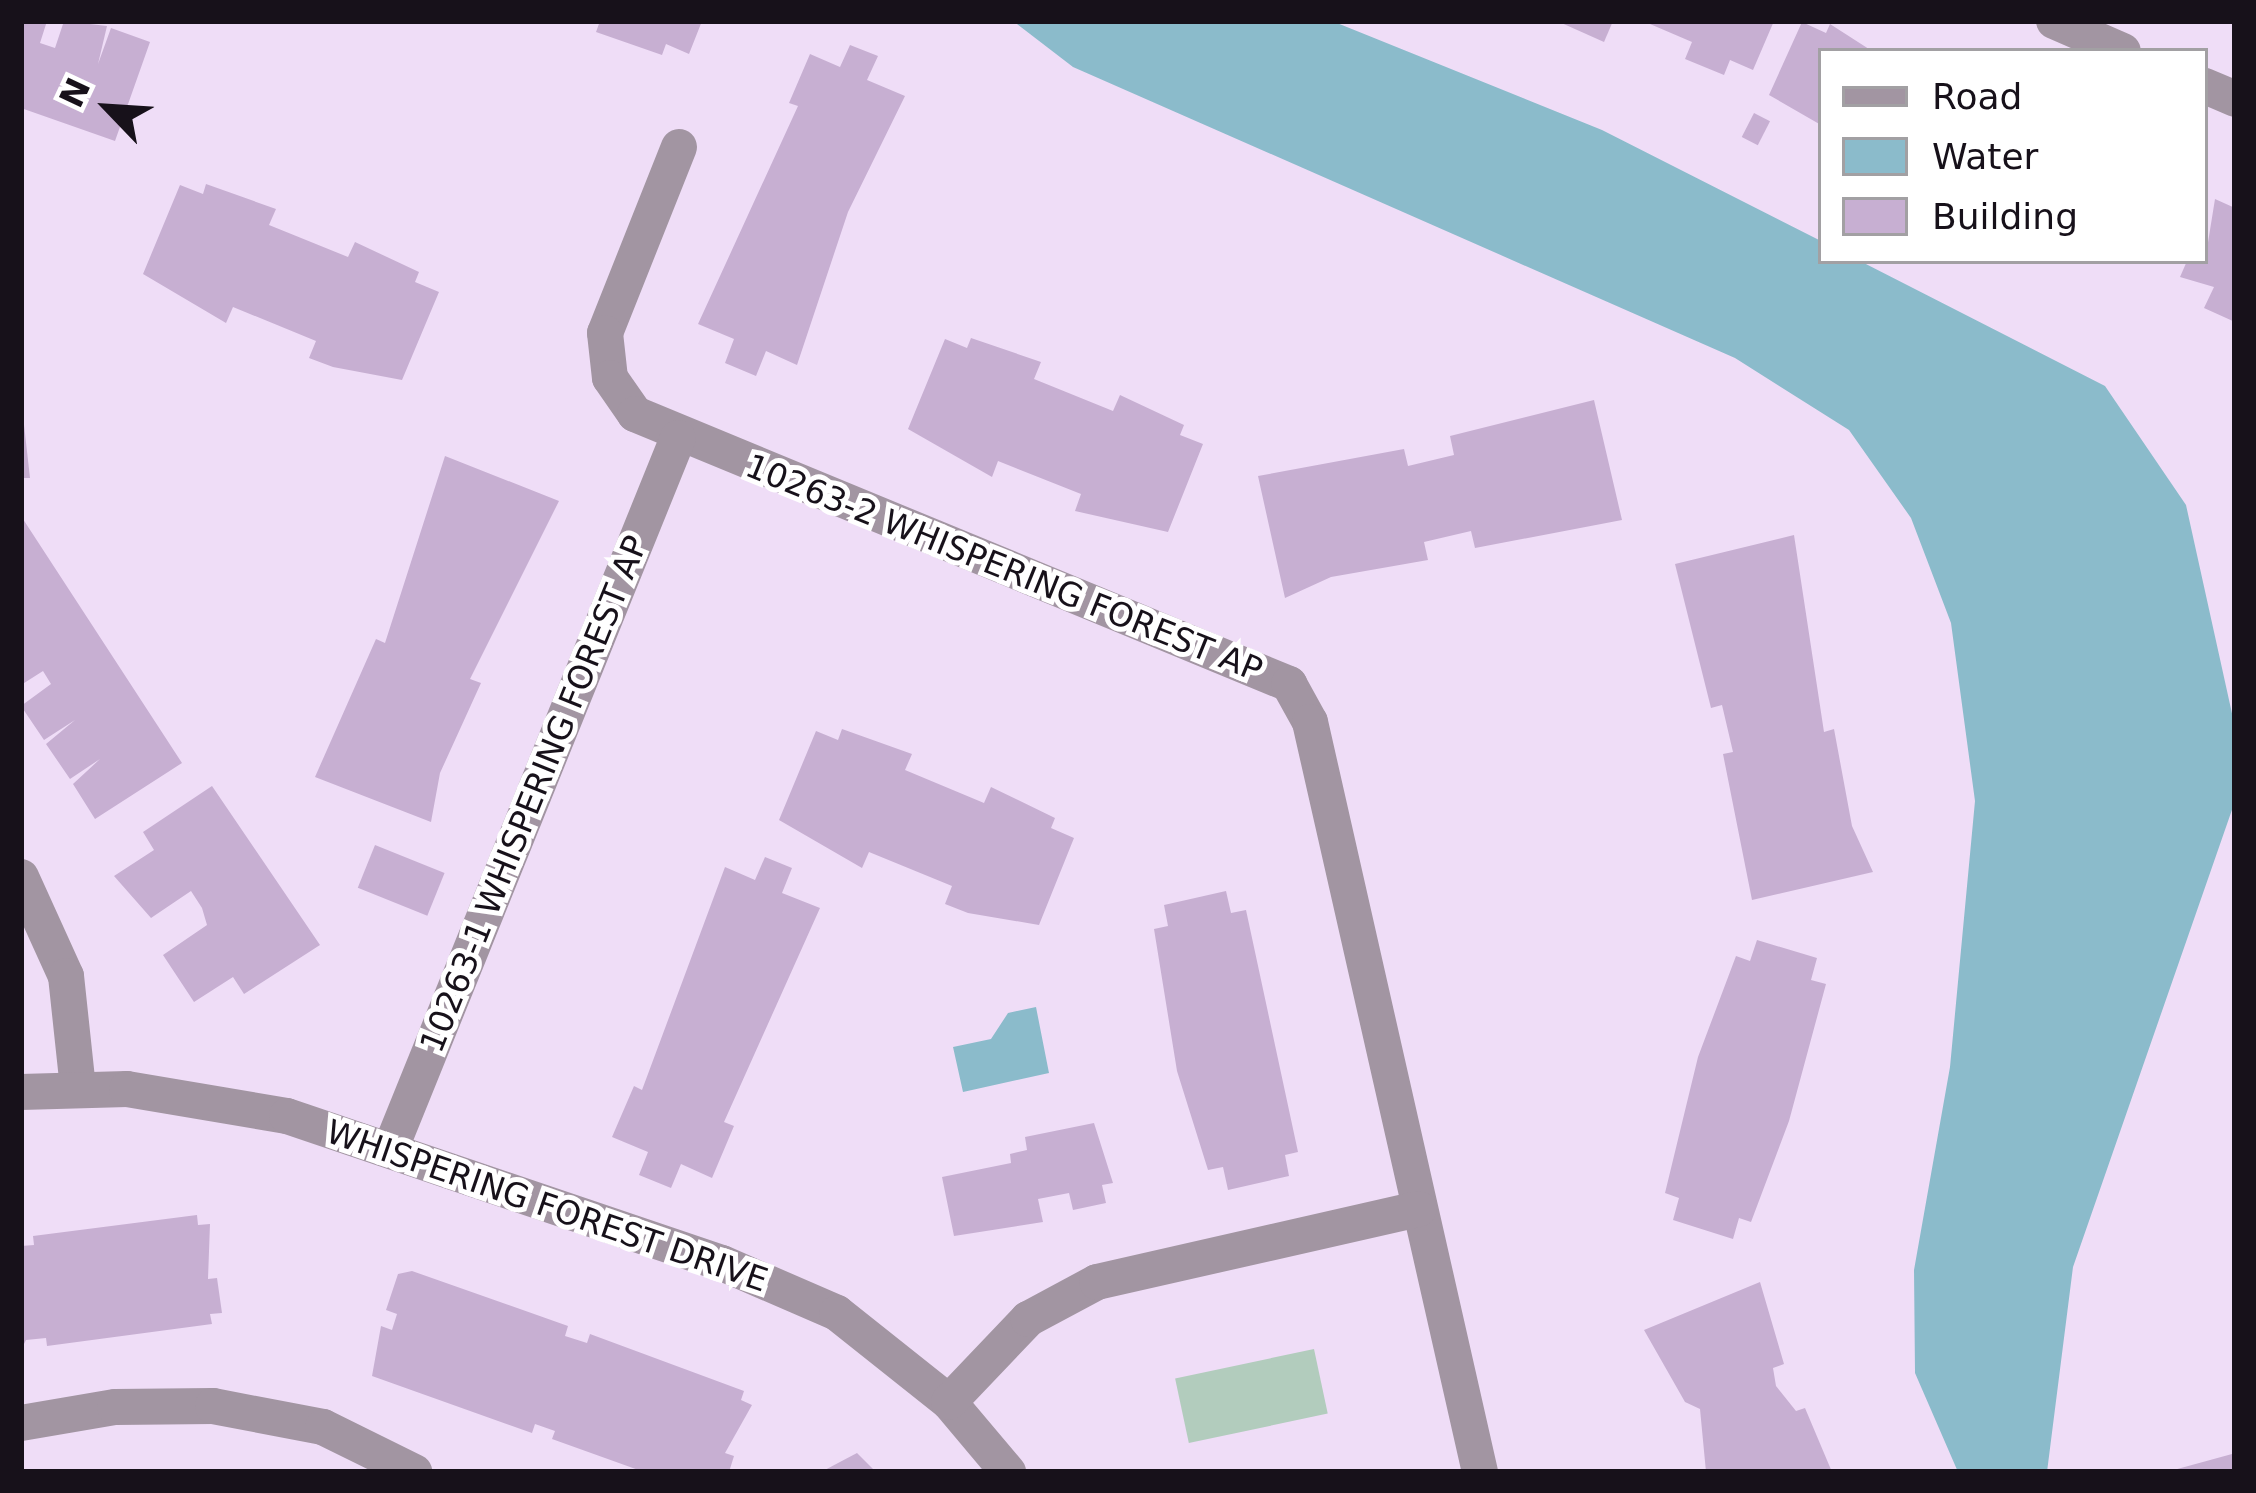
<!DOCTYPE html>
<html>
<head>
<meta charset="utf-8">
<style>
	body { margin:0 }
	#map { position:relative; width:2256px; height:1493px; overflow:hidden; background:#efddf7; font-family:"DejaVu Sans",sans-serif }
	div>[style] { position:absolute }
	.green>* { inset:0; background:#b2ccbd; transform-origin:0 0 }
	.water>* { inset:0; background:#8bbbcb }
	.building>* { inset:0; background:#c7afd2; transform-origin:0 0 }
	.street>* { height:36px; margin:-18px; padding:0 18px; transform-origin:18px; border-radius:18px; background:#a295a2 }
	span { translate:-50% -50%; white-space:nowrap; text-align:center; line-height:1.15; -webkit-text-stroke:10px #fff; paint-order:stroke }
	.street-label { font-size:33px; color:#17111a }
	.frame { position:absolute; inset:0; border:24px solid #17111a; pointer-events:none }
	.legend { position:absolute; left:1818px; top:48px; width:390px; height:216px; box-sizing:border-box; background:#fff; border:3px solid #a2a0a3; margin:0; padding:15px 21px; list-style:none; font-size:36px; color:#17111a }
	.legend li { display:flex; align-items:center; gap:24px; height:60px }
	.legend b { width:60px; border:3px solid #a2a0a3 }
	.north { position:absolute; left:48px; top:48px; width:120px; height:120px; -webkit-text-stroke:9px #fff; paint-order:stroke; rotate:295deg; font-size:33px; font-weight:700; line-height:48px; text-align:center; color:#17111a }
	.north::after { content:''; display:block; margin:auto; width:42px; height:54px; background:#17111a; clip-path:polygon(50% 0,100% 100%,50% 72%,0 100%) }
</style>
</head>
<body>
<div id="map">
	<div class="green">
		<i style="left:1314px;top:1349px;width:66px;height:142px;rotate:78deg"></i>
	</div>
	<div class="water">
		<i style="clip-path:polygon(1013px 21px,1332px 21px,1602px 130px,1821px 241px,1821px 261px,1860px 261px,2105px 386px,2186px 505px,2235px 727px,2234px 804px,2073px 1267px,2047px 1472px,1958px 1472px,1915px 1373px,1914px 1270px,1950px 1067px,1975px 801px,1951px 623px,1911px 518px,1849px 430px,1735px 358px,1073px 67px)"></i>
		<i style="clip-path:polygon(1036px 1007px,1049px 1073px,963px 1092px,953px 1047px,991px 1039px,1008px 1013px)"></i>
	</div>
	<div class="building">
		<i style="clip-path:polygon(21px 21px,47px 21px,40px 43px,55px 48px,64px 21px,107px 26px,98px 64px,111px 28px,150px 42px,115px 141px,21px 108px)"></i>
		<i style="clip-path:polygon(600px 21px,702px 21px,689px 54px,666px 44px,662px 55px,596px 32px)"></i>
		<i style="clip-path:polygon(1557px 21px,1613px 21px,1604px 42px)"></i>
		<i style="clip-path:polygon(1643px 21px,1774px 21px,1753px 70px,1730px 60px,1724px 75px,1685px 59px,1692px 42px)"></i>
		<i style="clip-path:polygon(1802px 22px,1826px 33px,1830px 24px,1872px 51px,1821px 51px,1821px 125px,1769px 95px)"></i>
		<i style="clip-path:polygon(850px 45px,878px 56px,867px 80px,905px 96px,848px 212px,797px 365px,766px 351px,756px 376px,725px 363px,734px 339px,698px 324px,798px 106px,789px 103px,810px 54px,840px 67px)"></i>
		<i style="left:1754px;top:113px;width:18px;height:27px;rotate:27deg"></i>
		<i style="clip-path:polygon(206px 184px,276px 209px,269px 225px,348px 257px,355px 242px,419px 272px,415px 282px,439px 292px,402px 380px,333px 367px,309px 358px,316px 341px,233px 307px,226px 323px,143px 274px,180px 185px,203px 194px)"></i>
		<i style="clip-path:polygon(2215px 199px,2235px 208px,2235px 322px,2204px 308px,2214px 287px,2180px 277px,2187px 261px,2205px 261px)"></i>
		<i style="clip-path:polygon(971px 338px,1041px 362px,1034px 379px,1113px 411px,1120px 395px,1184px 425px,1180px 435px,1203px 444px,1168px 532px,1075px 511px,1081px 494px,998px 461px,992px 477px,908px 429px,945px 339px,967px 348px)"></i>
		<i style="clip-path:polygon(21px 398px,30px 478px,21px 478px)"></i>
		<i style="clip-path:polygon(1594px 400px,1622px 520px,1475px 548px,1471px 531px,1424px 542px,1428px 560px,1331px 577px,1285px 598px,1258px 476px,1404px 449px,1408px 466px,1454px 455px,1450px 436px)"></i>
		<i style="clip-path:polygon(445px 456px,559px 501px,470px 679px,481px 683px,440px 773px,431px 822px,315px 777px,376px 639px,385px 643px)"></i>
		<i style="clip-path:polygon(21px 516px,182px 763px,95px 819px,73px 784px,100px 759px,70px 779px,46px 744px,75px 720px,44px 740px,21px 706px,51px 684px,43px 671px,21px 685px)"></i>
		<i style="clip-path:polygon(1794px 535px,1824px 732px,1834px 729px,1852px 826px,1873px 872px,1752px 900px,1723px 754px,1733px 752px,1722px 705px,1711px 708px,1675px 564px)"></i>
		<i style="clip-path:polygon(842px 729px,912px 754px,905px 770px,984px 803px,991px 787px,1055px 818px,1051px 828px,1074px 838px,1039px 925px,968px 913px,945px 904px,952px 886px,869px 852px,862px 868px,779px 820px,816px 731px,838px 740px)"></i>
		<i style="clip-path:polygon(212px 786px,320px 945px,244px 994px,233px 977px,194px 1002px,163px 955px,207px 925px,202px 908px,191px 891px,151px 918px,114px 876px,154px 850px,143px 832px)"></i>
		<i style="left:375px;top:845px;width:75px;height:46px;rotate:22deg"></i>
		<i style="clip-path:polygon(765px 857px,792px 868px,782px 893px,820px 908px,724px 1122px,734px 1126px,712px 1178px,681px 1164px,671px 1188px,639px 1175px,648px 1152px,612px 1137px,634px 1086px,642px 1090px,725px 867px,755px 880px)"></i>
		<i style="clip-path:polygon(1226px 891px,1231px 913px,1246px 910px,1298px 1152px,1285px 1155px,1289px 1176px,1228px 1190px,1223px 1167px,1208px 1170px,1177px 1071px,1154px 929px,1168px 926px,1164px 905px)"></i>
		<i style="clip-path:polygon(1757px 940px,1817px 958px,1811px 980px,1826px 984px,1789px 1121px,1751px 1222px,1739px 1218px,1733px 1239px,1673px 1220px,1679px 1198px,1665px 1193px,1698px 1057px,1736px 956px,1750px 961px)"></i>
		<i style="clip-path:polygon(1094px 1123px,1113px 1183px,1102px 1185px,1106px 1203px,1073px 1210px,1069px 1193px,1038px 1199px,1043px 1222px,954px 1236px,942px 1177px,1011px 1163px,1010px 1154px,1027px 1150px,1025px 1137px)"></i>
		<i style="clip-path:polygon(197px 1215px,198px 1225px,210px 1224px,208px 1279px,217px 1278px,222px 1313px,210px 1314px,212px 1324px,47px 1346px,46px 1338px,26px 1340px,21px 1350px,21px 1246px,34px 1245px,33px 1236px)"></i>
		<i style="clip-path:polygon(412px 1271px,568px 1326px,565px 1336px,587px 1343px,590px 1334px,744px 1391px,741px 1400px,752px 1405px,725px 1453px,734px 1456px,729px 1472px,644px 1472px,552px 1439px,555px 1431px,535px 1424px,532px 1433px,372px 1376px,381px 1326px,392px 1330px,397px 1314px,386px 1310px,398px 1274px)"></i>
		<i style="clip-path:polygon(1760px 1282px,1784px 1364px,1773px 1368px,1776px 1386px,1796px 1411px,1805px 1408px,1832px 1472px,1706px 1472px,1700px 1409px,1685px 1402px,1644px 1330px)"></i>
		<i style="clip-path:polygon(857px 1453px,876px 1472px,821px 1472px)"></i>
		<i style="clip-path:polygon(2232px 1454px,2235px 1472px,2170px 1472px,2170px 1471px)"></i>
	</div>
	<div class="street">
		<i style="left:2054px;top:21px;width:75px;rotate:23.5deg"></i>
		<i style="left:2205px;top:86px;width:33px;rotate:23deg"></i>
		<i style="left:679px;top:147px;width:200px;rotate:111.7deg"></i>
		<i style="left:605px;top:333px;width:45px;rotate:83.7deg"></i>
		<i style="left:610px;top:378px;width:44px;rotate:55.2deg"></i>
		<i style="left:635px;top:414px;width:708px;rotate:22.43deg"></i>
		<i style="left:1289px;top:684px;width:43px;rotate:61.1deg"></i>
		<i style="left:1310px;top:722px;width:769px;rotate:77.23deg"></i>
		<i style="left:21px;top:877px;width:109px;rotate:65.6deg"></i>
		<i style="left:66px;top:976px;width:113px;rotate:83.9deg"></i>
		<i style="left:21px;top:1092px;width:106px;rotate:-1.6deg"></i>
		<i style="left:127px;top:1089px;width:162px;rotate:9.6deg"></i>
		<i style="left:287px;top:1116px;width:459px;rotate:18.7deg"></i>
		<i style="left:722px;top:1263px;width:125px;rotate:23.5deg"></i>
		<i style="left:837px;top:1313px;width:143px;rotate:38.5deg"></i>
		<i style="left:949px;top:1402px;width:92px;rotate:49.9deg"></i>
		<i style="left:390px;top:1150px;width:768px;rotate:-67.98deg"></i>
		<i style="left:949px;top:1402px;width:115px;rotate:-46.4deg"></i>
		<i style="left:1028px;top:1319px;width:78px;rotate:-28.2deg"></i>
		<i style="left:1097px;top:1282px;width:330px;rotate:-12.8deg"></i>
		<i style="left:21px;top:1423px;width:95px;rotate:-9.7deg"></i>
		<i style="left:115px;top:1407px;width:98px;rotate:-0.6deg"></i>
		<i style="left:213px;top:1406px;width:112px;rotate:10.8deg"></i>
		<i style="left:323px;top:1427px;width:102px;rotate:26.3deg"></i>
	</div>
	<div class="street-label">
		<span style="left:1004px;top:568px;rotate:22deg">10263-2 WHISPERING FOREST AP</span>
		<span style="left:534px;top:794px;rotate:-68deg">10263-1 WHISPERING FOREST AP</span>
		<span style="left:547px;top:1206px;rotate:19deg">WHISPERING FOREST DRIVE</span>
	</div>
	<div class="frame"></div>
	<ul class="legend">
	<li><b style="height:15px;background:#a295a2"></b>Road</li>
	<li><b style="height:33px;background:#8bbbcb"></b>Water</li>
	<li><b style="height:33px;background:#c7afd2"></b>Building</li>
	</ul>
	<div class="north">N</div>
</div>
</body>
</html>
